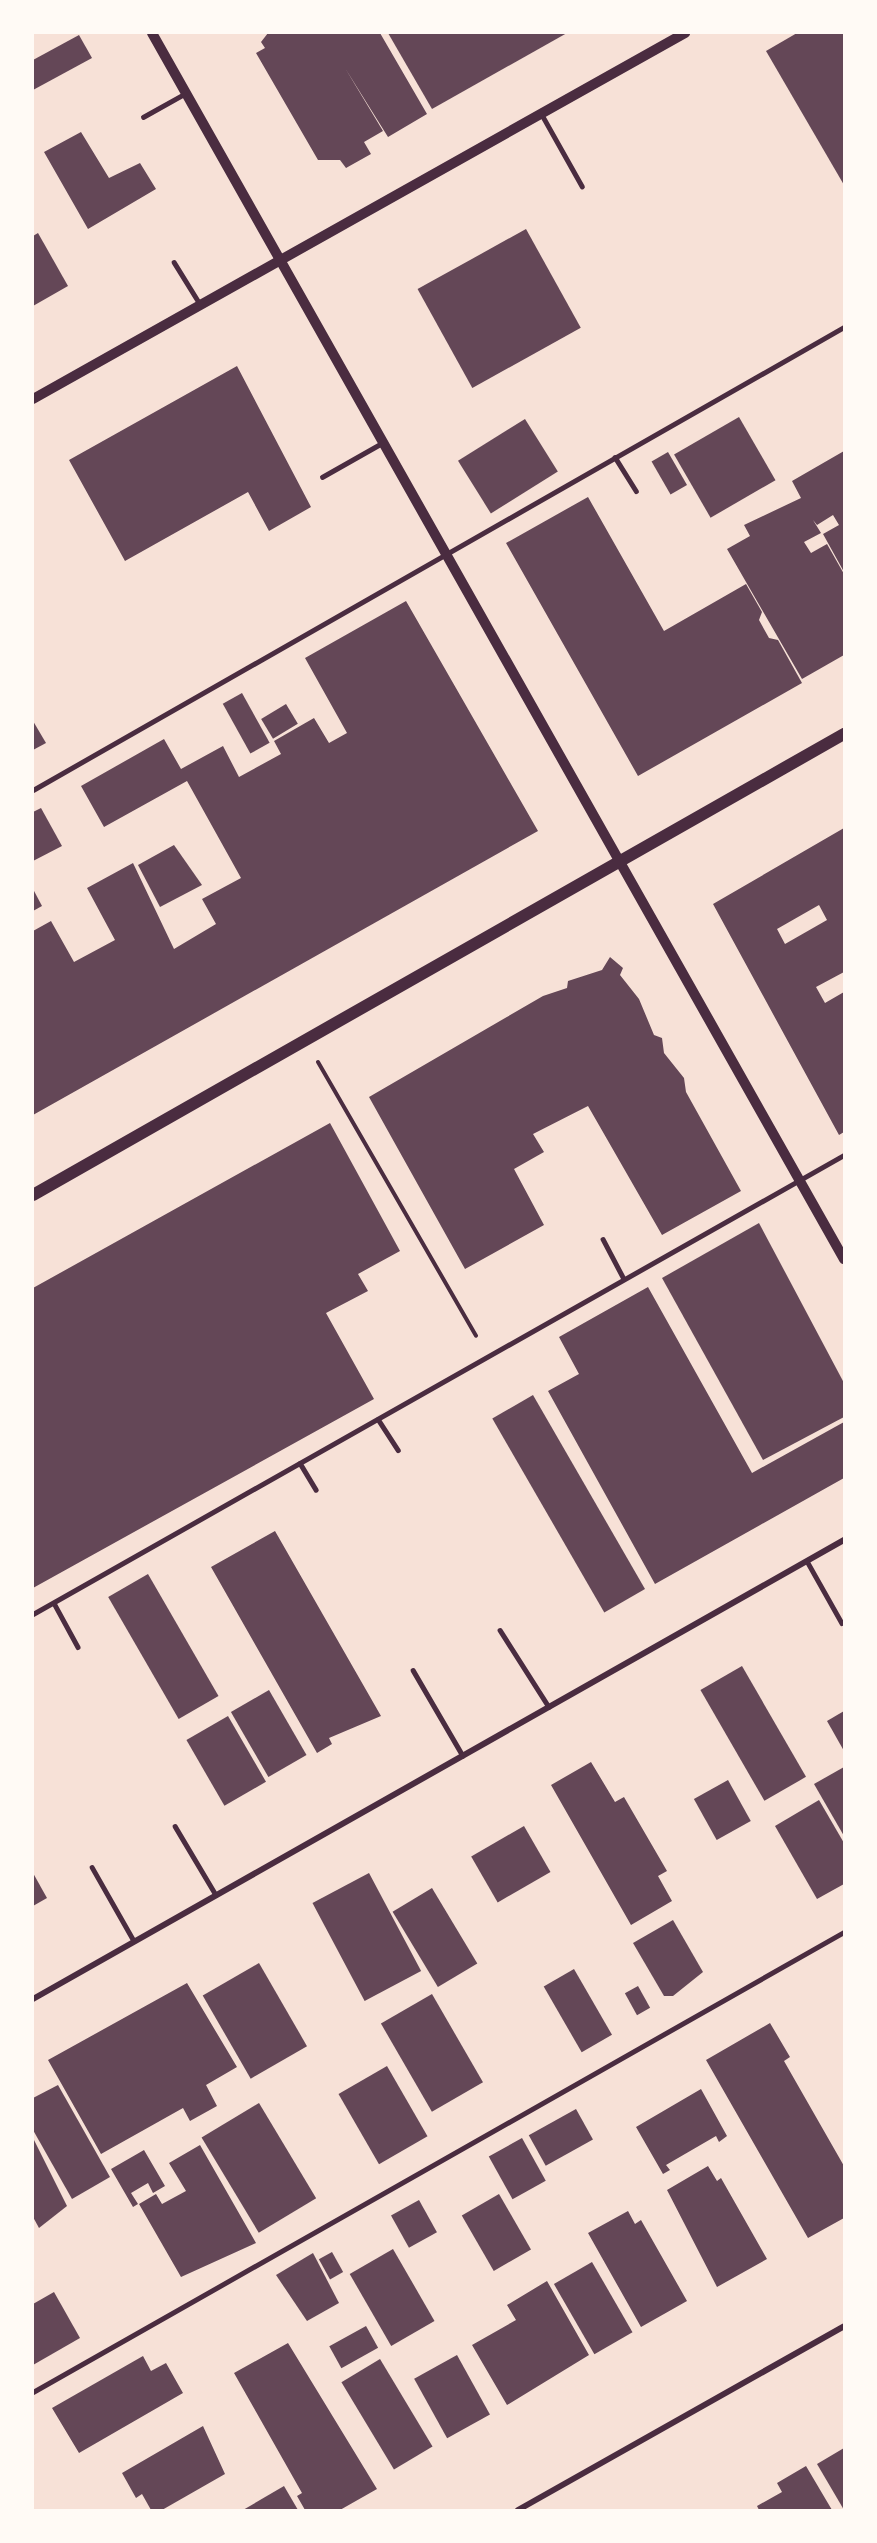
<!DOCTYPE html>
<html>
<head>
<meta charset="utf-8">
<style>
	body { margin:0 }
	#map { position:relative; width:877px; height:2543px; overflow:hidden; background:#f7e1d7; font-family:Ubuntu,sans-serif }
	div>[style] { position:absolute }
	.building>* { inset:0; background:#644757; transform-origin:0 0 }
	.path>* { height:4px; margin:-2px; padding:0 2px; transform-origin:2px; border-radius:2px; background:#4a2c40 }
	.service>* { height:4.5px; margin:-2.25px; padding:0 2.25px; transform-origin:2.25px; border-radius:2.25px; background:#4a2c40 }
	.minor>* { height:6px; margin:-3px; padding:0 3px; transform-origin:3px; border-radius:3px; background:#4a2c40 }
	.tertiary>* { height:10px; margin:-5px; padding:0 5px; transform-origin:5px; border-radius:5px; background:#4a2c40 }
	.secondary>* { height:12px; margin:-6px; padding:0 6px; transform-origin:6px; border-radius:6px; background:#4a2c40 }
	span { translate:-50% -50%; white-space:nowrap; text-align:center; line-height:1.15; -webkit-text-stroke:5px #fffaf5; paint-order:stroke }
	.frame { position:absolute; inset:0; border:34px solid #fffaf5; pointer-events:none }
</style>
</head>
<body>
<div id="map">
	<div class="building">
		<i style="clip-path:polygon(268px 33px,380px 33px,427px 114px,388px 137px,345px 68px,383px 131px,364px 142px,371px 154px,346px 168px,340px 160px,318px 160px,256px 53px,265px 48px,261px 42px)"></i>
		<i style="clip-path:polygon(388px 33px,567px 33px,432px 109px)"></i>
		<i style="clip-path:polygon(797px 33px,844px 33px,844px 185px,766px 51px)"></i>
		<i style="clip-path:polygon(79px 35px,92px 58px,33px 90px,33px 60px)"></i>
		<i style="clip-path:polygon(81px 132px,109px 178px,140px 163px,156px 189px,88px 229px,44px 152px)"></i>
		<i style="left:526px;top:229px;width:113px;height:124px;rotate:61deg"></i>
		<i style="clip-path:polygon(38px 233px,68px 286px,33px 306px,33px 236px)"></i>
		<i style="clip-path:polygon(237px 366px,311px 507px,269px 531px,248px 492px,125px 561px,69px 460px)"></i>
		<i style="left:739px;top:417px;width:73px;height:75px;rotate:60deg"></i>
		<i style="left:525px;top:419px;width:62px;height:79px;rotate:58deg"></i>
		<i style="clip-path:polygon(844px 451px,844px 572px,823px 534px,839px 525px,833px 515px,817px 525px,813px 520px,821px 533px,804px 542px,811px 553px,827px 544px,844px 574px,844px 655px,802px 679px,727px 549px,750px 536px,744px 525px,801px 498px,792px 481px)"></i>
		<i style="left:668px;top:452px;width:38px;height:19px;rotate:60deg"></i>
		<i style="clip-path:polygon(588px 497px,664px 631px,746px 584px,762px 612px,759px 620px,769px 638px,778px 640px,802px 683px,638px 776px,506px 543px)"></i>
		<i style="clip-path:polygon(406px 601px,538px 831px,33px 1115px,33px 931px,51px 921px,74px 962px,115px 940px,87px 888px,133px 863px,174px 949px,216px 924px,202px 899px,241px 878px,187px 781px,104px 827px,81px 786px,164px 739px,181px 769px,223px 746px,239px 777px,281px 754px,274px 741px,314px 718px,329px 743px,347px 733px,305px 658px)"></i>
		<i style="left:242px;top:693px;width:57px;height:22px;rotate:61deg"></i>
		<i style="left:286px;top:704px;width:23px;height:29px;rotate:59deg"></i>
		<i style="clip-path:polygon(33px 721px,46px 743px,33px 750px)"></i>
		<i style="clip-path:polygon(41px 808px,62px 846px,33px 861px,33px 812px)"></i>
		<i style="clip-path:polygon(evenodd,844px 828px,844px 972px,816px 987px,825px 1003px,844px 992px,844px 1132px,839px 1135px,713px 904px,844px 828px,819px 905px,827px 920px,785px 944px,777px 929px,819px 905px)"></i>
		<i style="clip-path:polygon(174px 845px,202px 885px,160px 907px,138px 865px)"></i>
		<i style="clip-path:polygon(33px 889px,42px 906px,33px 911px)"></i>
		<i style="clip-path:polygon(610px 957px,623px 968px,620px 975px,639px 999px,654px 1035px,662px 1038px,664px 1053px,684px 1078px,686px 1092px,741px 1191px,662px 1235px,588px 1106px,533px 1134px,544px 1152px,514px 1169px,544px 1225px,465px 1269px,369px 1097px,543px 996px,567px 988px,568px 981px,602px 970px)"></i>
		<i style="clip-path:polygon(330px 1123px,400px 1251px,358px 1274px,368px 1291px,326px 1313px,374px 1399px,33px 1588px,33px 1288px)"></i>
		<i style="clip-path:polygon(759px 1223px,844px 1383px,844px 1417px,763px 1460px,662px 1278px)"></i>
		<i style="clip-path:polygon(648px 1287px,752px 1473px,844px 1422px,844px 1478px,655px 1584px,548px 1391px,579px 1374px,559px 1337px)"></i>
		<i style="left:533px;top:1395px;width:224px;height:47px;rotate:60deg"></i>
		<i style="clip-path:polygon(275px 1531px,381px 1716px,329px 1738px,332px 1744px,317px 1753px,211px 1567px)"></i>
		<i style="left:148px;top:1574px;width:141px;height:46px;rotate:60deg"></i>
		<i style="left:742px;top:1666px;width:128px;height:48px;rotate:60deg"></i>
		<i style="left:269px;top:1690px;width:75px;height:44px;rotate:60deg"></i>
		<i style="clip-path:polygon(844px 1711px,844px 1751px,827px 1721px)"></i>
		<i style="left:228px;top:1716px;width:76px;height:48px;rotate:60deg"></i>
		<i style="clip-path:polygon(591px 1762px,615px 1802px,624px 1797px,667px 1871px,658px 1876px,672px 1901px,631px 1925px,551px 1785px)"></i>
		<i style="clip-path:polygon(844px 1767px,844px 1836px,814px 1784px)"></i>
		<i style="left:728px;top:1780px;width:47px;height:39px;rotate:61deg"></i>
		<i style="clip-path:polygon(819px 1800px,844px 1843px,844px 1884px,817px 1899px,775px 1826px)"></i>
		<i style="left:524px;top:1826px;width:53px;height:61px;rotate:60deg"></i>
		<i style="clip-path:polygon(33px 1873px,47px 1898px,33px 1906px)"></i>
		<i style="left:369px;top:1873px;width:111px;height:64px;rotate:62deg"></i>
		<i style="left:432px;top:1888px;width:88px;height:46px;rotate:59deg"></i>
		<i style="clip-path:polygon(673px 1920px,703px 1972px,673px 1996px,664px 1996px,633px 1943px)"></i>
		<i style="left:259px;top:1963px;width:96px;height:65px;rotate:60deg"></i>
		<i style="left:574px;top:1969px;width:76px;height:35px;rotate:60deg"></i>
		<i style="clip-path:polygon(187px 1983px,237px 2067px,206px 2085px,217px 2106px,190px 2121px,183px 2108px,101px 2154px,48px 2060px)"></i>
		<i style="left:638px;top:1986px;width:25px;height:15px;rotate:61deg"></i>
		<i style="left:432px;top:1994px;width:102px;height:59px;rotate:60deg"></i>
		<i style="clip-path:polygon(770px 2023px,790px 2057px,784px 2061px,844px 2166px,844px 2218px,808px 2238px,706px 2060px)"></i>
		<i style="left:387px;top:2066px;width:81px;height:56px;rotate:60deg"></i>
		<i style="clip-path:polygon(58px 2085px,110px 2177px,72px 2199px,33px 2130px,33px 2098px)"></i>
		<i style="clip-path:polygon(701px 2089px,727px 2136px,719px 2142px,716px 2136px,666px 2165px,670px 2170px,663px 2174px,636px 2127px)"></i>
		<i style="left:259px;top:2103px;width:111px;height:67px;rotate:59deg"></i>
		<i style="left:576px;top:2109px;width:35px;height:54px;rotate:61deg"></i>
		<i style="clip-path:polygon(33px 2138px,67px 2206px,39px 2228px,33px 2217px)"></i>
		<i style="left:522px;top:2138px;width:49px;height:38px;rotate:61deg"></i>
		<i style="clip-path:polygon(200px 2145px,256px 2243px,181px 2277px,139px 2204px,156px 2194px,162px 2204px,186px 2191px,169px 2163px)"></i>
		<i style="clip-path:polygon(144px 2150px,165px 2186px,153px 2193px,148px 2183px,131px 2193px,138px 2204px,133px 2207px,111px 2169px)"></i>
		<i style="clip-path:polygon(708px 2166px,717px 2181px,721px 2178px,767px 2259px,717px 2287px,667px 2190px)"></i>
		<i style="left:499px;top:2194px;width:64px;height:43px;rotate:60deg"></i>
		<i style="left:419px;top:2200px;width:37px;height:32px;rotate:61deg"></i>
		<i style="clip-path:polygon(628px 2211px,635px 2224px,641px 2220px,687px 2301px,641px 2327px,588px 2233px)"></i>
		<i style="left:393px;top:2249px;width:83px;height:50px;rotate:60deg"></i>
		<i style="left:332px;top:2252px;width:23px;height:15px;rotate:61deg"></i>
		<i style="clip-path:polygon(313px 2253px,339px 2303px,307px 2321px,276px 2275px)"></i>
		<i style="left:592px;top:2262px;width:81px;height:44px;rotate:60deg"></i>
		<i style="clip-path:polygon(547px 2281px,589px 2355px,507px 2405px,472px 2345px,516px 2320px,507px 2305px)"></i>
		<i style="clip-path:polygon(54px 2292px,80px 2338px,33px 2365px,33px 2304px)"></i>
		<i style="left:366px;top:2326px;width:25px;height:42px;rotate:61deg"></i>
		<i style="clip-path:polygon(288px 2343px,377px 2489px,340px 2510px,305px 2510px,297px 2496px,302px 2493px,234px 2373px)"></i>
		<i style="left:457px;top:2355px;width:68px;height:49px;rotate:61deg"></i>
		<i style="clip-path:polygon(143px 2356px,151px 2371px,166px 2363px,183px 2393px,79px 2453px,52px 2408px)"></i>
		<i style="left:380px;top:2359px;width:102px;height:45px;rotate:59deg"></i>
		<i style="clip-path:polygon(203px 2426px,225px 2474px,162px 2510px,151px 2510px,142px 2494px,136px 2498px,122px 2473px)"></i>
		<i style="clip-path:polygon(844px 2448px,844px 2510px,817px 2464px)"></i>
		<i style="clip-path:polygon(806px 2466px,832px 2510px,759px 2510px,757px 2506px,782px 2492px,777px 2483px)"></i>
		<i style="clip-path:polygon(284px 2486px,298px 2510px,243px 2510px)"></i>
	</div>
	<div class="path">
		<i style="left:318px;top:1062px;width:316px;rotate:60deg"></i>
	</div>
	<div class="service">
		<i style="left:541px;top:113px;width:84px;rotate:60.7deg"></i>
		<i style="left:143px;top:117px;width:49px;rotate:-29.2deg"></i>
		<i style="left:174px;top:262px;width:49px;rotate:58.2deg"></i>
		<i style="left:615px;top:457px;width:40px;rotate:58deg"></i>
		<i style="left:322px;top:477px;width:69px;rotate:-29.5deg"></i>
		<i style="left:33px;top:790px;width:934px;rotate:-29.72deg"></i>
		<i style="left:603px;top:1239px;width:45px;rotate:62.3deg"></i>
		<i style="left:378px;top:1419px;width:37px;rotate:57deg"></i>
		<i style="left:300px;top:1463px;width:31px;rotate:59deg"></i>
		<i style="left:807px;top:1561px;width:71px;rotate:60.6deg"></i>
		<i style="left:54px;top:1603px;width:50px;rotate:61.4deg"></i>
		<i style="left:33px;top:1614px;width:932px;rotate:-29.51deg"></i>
		<i style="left:500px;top:1630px;width:91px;rotate:57.5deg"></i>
		<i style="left:413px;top:1670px;width:99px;rotate:59.8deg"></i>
		<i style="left:175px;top:1826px;width:80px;rotate:59.3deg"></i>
		<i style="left:92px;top:1867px;width:85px;rotate:60.4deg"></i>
		<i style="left:33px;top:2392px;width:932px;rotate:-29.56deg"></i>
	</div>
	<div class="minor">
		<i style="left:33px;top:1999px;width:932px;rotate:-29.51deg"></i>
		<i style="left:518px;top:2510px;width:374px;rotate:-29.4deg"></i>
	</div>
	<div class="tertiary">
		<i style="left:152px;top:33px;width:1408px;rotate:60.56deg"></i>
		<i style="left:33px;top:399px;width:748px;rotate:-29.31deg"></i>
	</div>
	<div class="secondary">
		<i style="left:33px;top:1195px;width:933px;rotate:-29.62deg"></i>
	</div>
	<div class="frame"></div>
</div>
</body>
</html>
